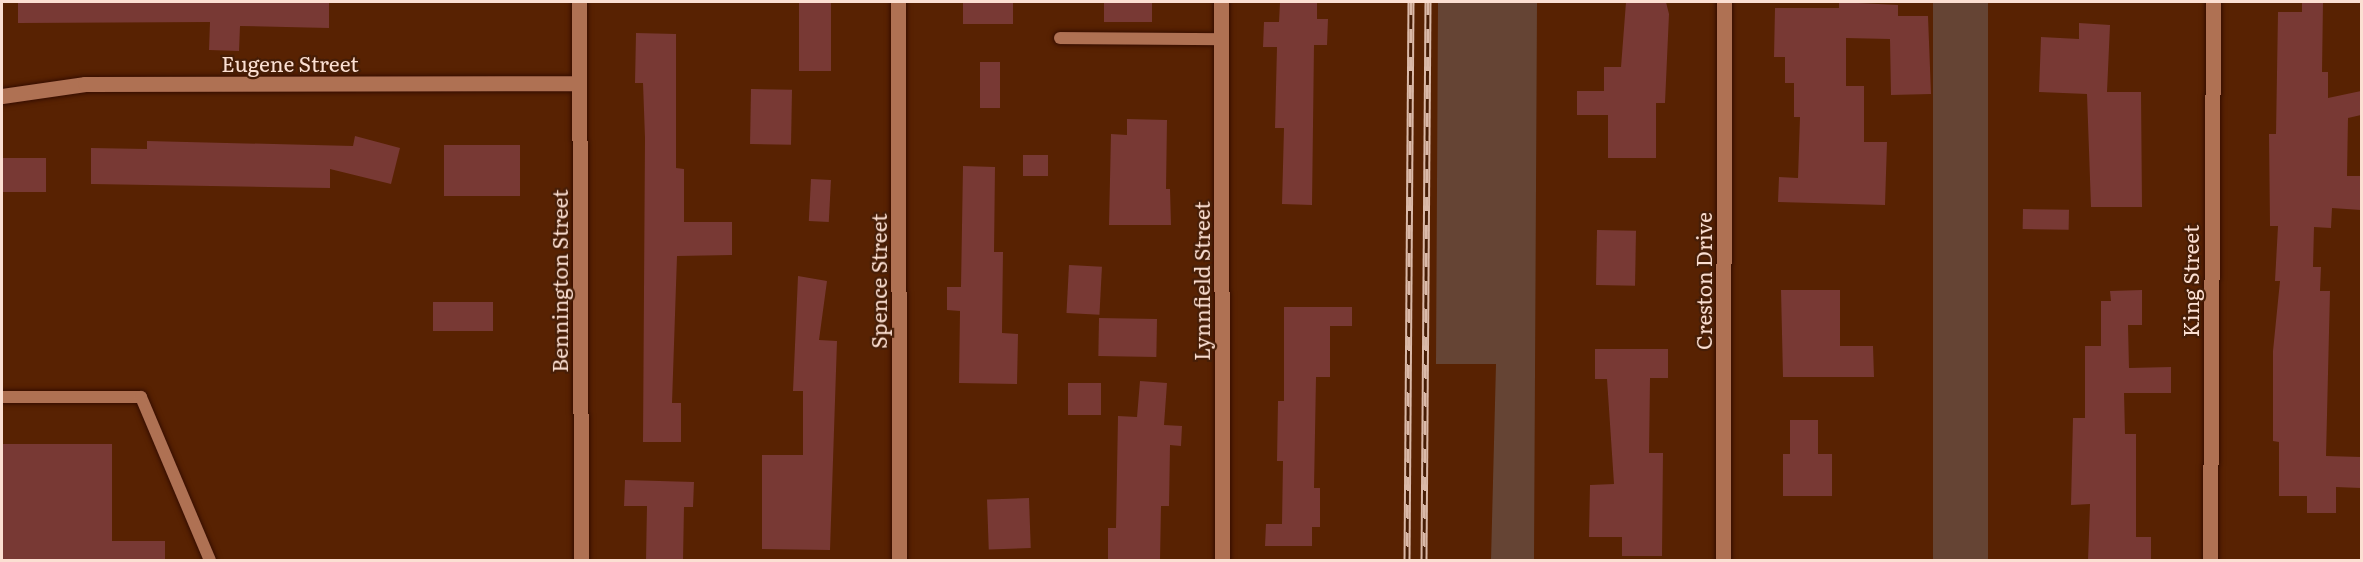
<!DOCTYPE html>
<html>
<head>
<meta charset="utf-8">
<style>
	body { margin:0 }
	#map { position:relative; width:2363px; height:562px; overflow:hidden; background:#582202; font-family:Literata,serif }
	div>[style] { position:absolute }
	.green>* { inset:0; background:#654434; transform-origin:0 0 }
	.building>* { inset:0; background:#783934; transform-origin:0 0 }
	.roads { filter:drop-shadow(0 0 2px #350d00) drop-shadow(0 0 2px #350d00) }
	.lane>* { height:12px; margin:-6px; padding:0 6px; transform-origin:6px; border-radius:6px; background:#af7153 }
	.street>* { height:15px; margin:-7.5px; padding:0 7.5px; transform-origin:7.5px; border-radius:7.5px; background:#af7153 }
	.secondary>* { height:15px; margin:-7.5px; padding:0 7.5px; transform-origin:7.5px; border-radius:7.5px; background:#af7153 }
	.rail>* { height:7px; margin-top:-3.5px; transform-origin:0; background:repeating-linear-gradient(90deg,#461d06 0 14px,#dab9a8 0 28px); box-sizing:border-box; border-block:2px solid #dab9a8 }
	span { translate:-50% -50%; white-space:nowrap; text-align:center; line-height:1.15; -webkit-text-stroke:4.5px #461d06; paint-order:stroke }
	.street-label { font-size:21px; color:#fbdfd2 }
	.frame { position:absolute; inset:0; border:3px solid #fbdfd2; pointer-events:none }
</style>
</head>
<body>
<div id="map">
	<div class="green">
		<i style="clip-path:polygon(1438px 2px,1537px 2px,1534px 560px,1491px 560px,1496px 364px,1436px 364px)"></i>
		<i style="left:1933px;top:2px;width:55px;height:558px"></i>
	</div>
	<div class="building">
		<i style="clip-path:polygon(18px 2px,329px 2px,329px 28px,240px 26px,239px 51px,209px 50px,210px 22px,18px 23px)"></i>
		<i style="left:799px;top:2px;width:32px;height:69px"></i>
		<i style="left:963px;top:2px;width:50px;height:22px"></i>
		<i style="left:1104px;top:2px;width:48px;height:20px"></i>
		<i style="clip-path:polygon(1280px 2px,1317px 2px,1317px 19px,1328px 19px,1327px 45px,1314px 45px,1312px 205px,1282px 204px,1284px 128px,1275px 128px,1277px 47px,1263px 47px,1264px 22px,1279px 22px)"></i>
		<i style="clip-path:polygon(1626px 2px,1666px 2px,1669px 14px,1665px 103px,1656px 103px,1656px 158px,1608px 158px,1608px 115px,1577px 115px,1577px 91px,1604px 91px,1604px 67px,1621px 67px)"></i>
		<i style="clip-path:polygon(1839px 2px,1898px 5px,1898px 16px,1928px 16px,1931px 94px,1891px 95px,1890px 39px,1846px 38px,1846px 86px,1864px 86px,1864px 142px,1887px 142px,1885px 205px,1778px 202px,1779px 177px,1798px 178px,1800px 117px,1794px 117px,1794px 83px,1785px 83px,1785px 57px,1774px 57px,1775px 8px,1839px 8px)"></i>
		<i style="clip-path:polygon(2302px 2px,2323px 2px,2322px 72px,2328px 72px,2328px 98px,2361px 91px,2361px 115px,2348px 118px,2347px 176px,2361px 176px,2361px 210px,2332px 208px,2331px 228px,2314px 227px,2313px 267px,2321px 267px,2320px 291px,2330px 291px,2326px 456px,2361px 457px,2361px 488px,2336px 487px,2336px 513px,2307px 513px,2307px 496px,2279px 496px,2279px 442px,2273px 441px,2273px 351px,2280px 281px,2275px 281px,2278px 226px,2270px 226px,2269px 134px,2276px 134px,2278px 12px,2302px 12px)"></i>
		<i style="clip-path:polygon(2079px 23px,2110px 25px,2107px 92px,2141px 92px,2142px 207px,2091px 207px,2087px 94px,2039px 92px,2041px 37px,2079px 39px)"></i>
		<i style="clip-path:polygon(636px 33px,676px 34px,676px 168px,684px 169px,684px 222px,732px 222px,732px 255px,677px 256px,672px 403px,681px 403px,681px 442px,643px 442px,645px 138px,643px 83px,635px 83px)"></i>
		<i style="left:980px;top:62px;width:20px;height:46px"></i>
		<i style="left:751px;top:89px;width:41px;height:55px;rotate:1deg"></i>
		<i style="clip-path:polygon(1127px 119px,1167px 120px,1166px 189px,1170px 189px,1171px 225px,1109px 225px,1111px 134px,1127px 135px)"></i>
		<i style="clip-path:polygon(355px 136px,400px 148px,391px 184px,330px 169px,330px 188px,91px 184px,91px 148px,147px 149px,147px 141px,353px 146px)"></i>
		<i style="left:444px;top:145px;width:76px;height:51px"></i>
		<i style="left:1023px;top:155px;width:25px;height:21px"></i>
		<i style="left:2px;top:158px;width:44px;height:34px"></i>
		<i style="clip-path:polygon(963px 166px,995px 167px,994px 252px,1003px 252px,1002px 333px,1018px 334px,1017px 384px,959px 383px,960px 311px,947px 310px,947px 287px,961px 287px)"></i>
		<i style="left:811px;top:179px;width:20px;height:42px;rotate:3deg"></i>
		<i style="left:2023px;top:209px;width:46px;height:20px;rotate:1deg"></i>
		<i style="left:1597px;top:230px;width:39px;height:55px;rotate:1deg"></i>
		<i style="left:1069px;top:265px;width:33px;height:48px;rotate:3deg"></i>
		<i style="clip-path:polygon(798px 276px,827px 281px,819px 340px,837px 341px,830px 550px,762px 549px,762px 455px,803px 455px,803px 391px,793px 391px)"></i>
		<i style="clip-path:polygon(1781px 290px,1840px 290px,1840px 346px,1873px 346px,1874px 377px,1783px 377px)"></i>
		<i style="clip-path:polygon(2142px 290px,2142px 325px,2128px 325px,2129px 368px,2171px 367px,2171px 393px,2124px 393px,2125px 434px,2136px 434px,2136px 537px,2151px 537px,2151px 561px,2088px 561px,2090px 504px,2071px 505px,2073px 418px,2085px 418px,2085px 346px,2101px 346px,2101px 301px,2111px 301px,2110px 291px)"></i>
		<i style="left:433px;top:302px;width:60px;height:29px"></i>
		<i style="clip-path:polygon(1284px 307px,1352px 307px,1352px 326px,1330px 326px,1330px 377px,1316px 377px,1314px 488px,1320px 488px,1320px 527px,1312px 527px,1312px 546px,1265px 546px,1266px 524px,1282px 524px,1283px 461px,1277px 461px,1278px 401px,1284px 401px)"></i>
		<i style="left:1099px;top:318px;width:58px;height:38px;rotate:1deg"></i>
		<i style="clip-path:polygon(1595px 349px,1668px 349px,1668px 378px,1650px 378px,1649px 453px,1663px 453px,1662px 556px,1622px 556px,1622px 537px,1589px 537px,1590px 485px,1614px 484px,1607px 379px,1595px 379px)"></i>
		<i style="clip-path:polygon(1140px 381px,1167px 383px,1164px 425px,1182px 426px,1181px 446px,1170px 445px,1169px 506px,1161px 506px,1160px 561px,1108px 561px,1108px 528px,1116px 528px,1118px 416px,1137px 417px)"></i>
		<i style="left:1068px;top:383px;width:33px;height:32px"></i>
		<i style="clip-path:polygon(1790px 420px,1818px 420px,1818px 454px,1832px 454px,1832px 496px,1783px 496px,1783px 454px,1790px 454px)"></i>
		<i style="clip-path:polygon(2px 444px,112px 444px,112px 541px,165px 541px,165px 561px,2px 561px)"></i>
		<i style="clip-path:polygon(625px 480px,694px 482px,693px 507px,684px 507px,683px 561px,646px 561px,647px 506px,624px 506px)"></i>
		<i style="left:1029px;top:498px;width:50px;height:42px;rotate:88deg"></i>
	</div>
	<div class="roads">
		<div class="lane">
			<i style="left:1060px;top:38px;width:161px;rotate:0.4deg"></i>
			<i style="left:2px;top:397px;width:139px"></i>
			<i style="left:141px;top:397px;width:177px;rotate:67.1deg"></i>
		</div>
		<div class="street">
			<i style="left:898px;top:2px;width:558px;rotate:89.9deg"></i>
			<i style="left:1221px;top:2px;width:558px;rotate:89.9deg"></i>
			<i style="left:2px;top:96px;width:84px;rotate:-8.2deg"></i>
			<i style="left:85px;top:84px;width:494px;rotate:-0.1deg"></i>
			<i style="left:1723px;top:560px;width:558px;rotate:-89.9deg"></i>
			<i style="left:2210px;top:560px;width:558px;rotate:-89.69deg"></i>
		</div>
		<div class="secondary">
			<i style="left:579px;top:2px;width:558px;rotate:89.79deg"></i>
		</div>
	</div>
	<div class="rail">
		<i style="left:1407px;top:560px;width:558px;rotate:-89.59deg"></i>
		<i style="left:1424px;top:560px;width:558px;rotate:-89.59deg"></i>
	</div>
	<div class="street-label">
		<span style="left:290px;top:63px">Eugene Street</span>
		<span style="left:559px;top:281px;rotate:-90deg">Bennington Street</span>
		<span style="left:878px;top:281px;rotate:-90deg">Spence Street</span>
		<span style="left:1201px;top:281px;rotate:-90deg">Lynnfield Street</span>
		<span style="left:1703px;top:281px;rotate:-90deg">Creston Drive</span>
		<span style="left:2190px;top:281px;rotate:-90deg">King Street</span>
	</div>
	<div class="frame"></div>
</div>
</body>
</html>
